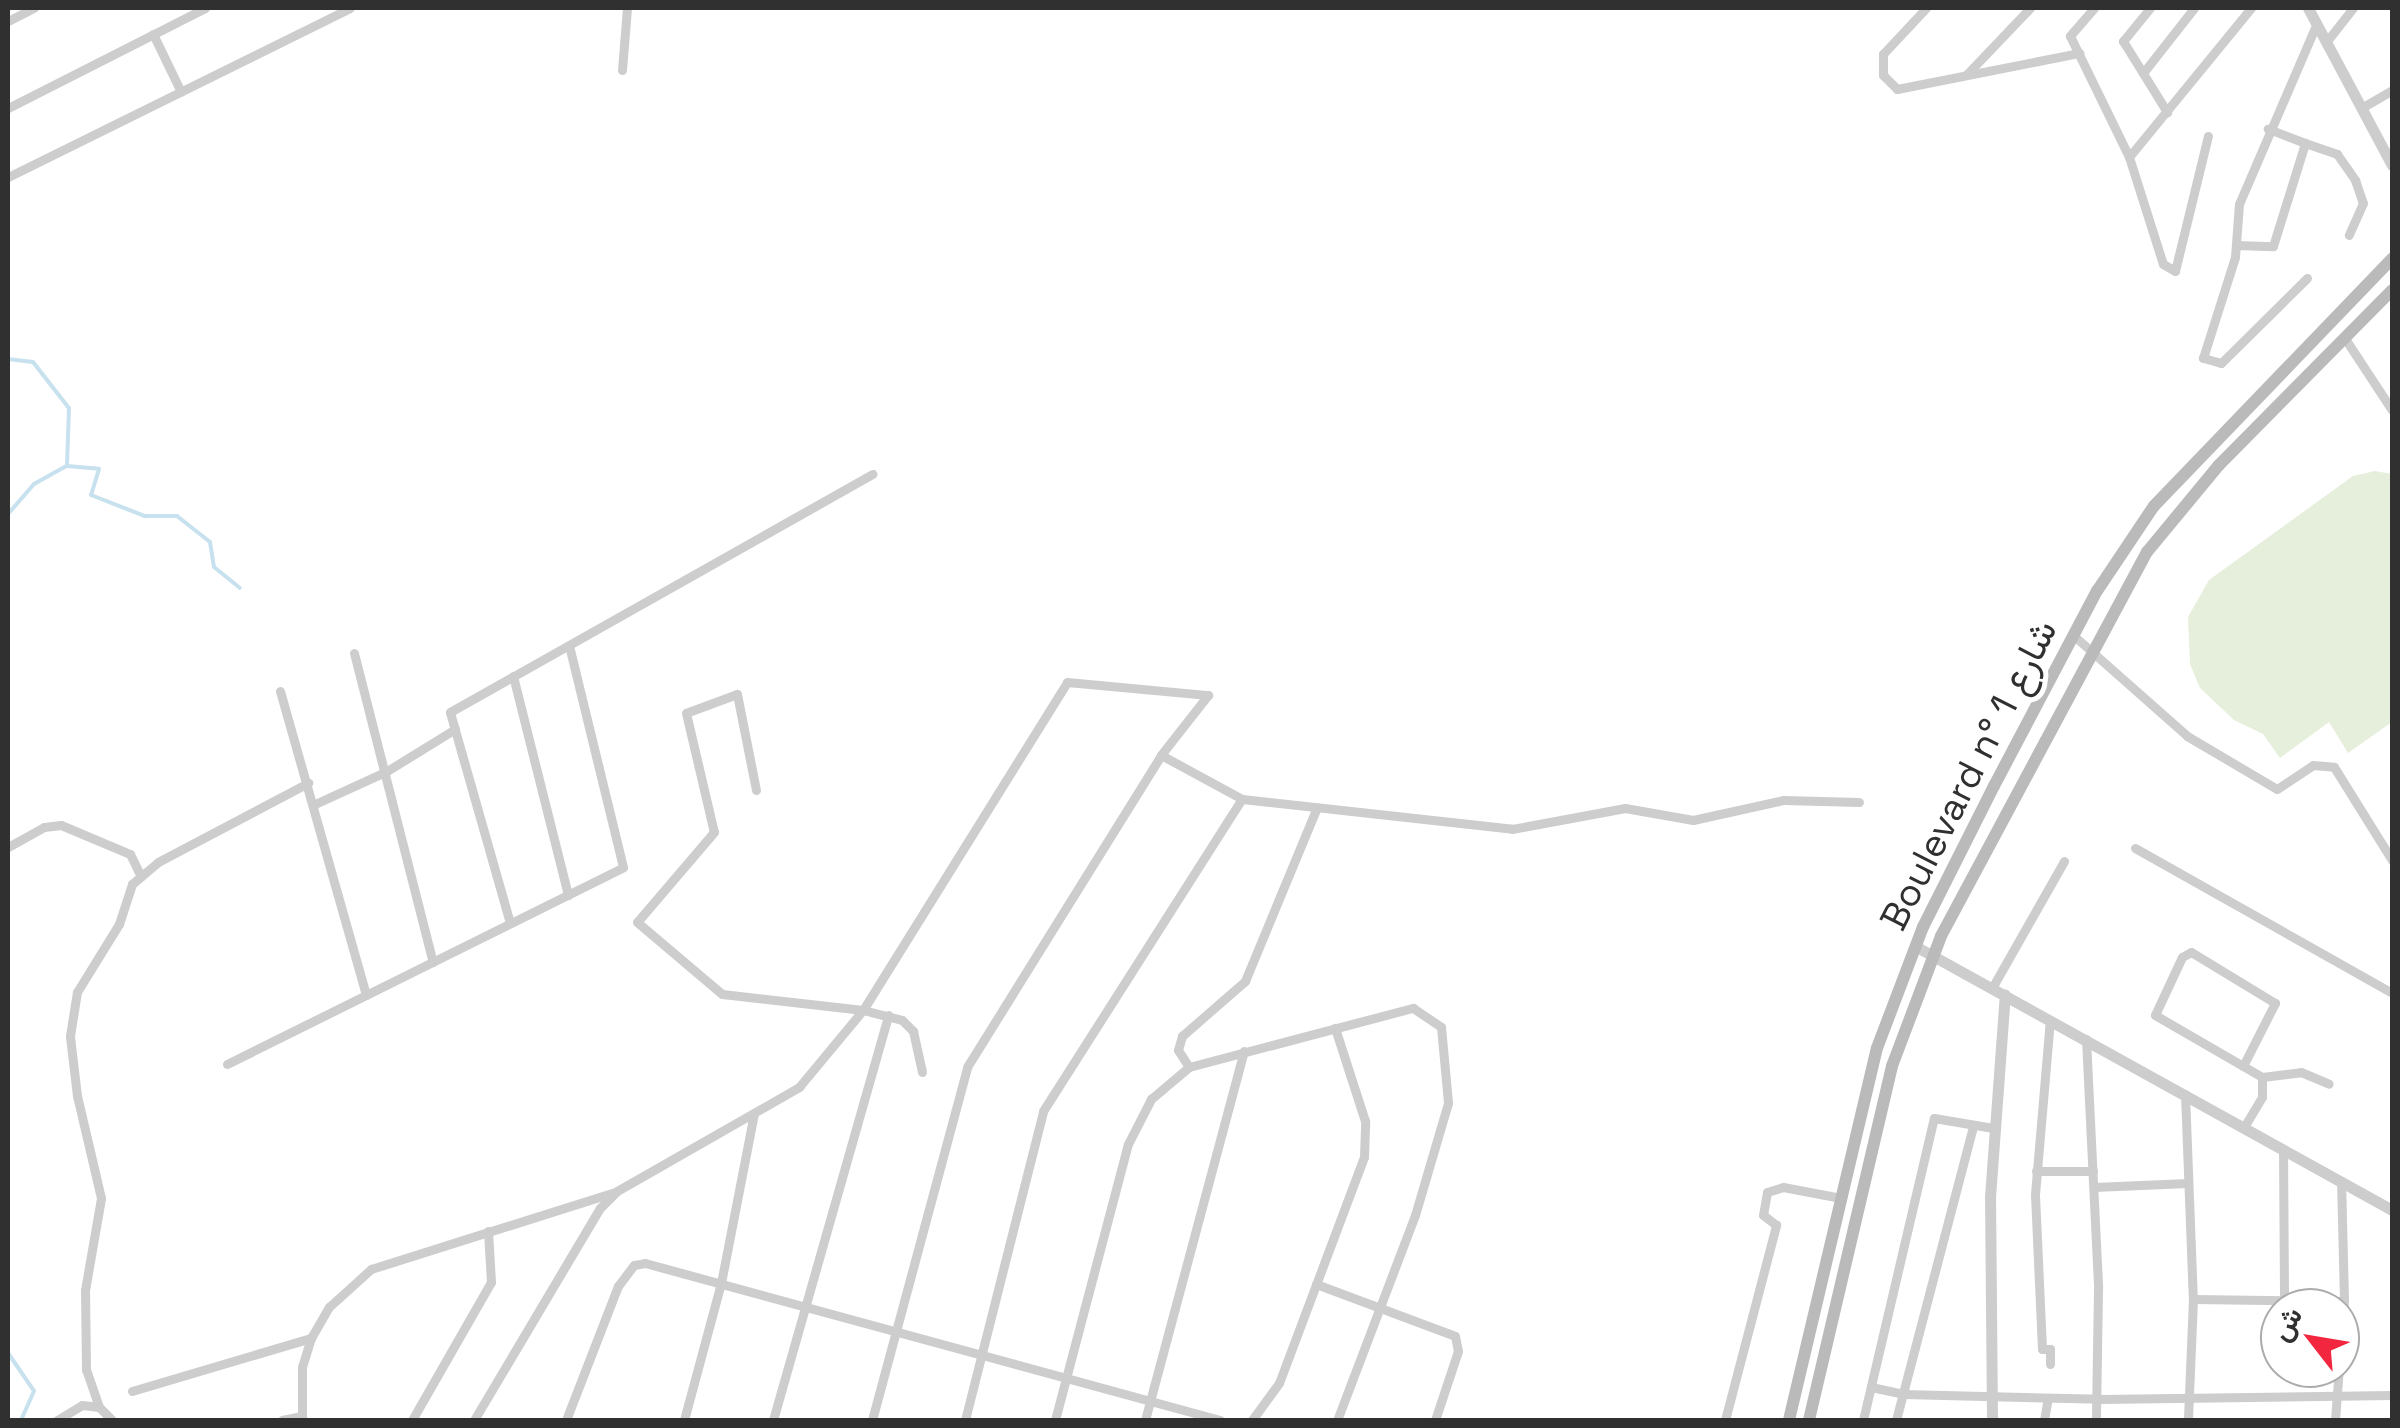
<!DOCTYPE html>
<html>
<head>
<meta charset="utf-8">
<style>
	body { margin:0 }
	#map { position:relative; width:2400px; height:1428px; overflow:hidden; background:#fff; font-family:"Space Grotesk",Vazirmatn,sans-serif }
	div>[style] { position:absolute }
	.green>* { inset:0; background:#e6eedc }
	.stream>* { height:4px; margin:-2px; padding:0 2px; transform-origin:2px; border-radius:2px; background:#c7e1ef }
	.minor>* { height:9px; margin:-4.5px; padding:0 4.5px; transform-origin:4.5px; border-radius:4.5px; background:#cdcdcd }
	.tertiary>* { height:11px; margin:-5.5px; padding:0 5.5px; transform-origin:5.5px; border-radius:5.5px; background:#cdcdcd }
	.secondary>* { height:12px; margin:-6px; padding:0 6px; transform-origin:6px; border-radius:6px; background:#bababa }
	span { translate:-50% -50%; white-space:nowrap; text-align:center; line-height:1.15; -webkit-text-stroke:10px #fff; paint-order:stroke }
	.street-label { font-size:38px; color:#303030 }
	.frame { position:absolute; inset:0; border:10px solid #303030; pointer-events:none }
	.north { position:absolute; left:2260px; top:1288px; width:100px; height:100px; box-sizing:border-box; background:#fff; border:2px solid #acacac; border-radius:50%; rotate:301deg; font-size:28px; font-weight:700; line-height:40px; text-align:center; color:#303030 }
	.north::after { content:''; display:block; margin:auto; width:35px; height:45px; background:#f2263e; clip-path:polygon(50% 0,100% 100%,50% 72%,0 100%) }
</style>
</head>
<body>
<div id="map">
	<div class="green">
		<i style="clip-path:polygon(2375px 471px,2392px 474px,2392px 722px,2348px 753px,2329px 722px,2280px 758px,2263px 734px,2234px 720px,2200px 688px,2190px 664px,2188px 617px,2209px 580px,2353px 476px)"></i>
	</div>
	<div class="stream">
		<i style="left:8px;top:359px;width:25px;rotate:7deg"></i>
		<i style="left:33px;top:362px;width:58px;rotate:52deg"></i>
		<i style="left:69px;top:408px;width:58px;rotate:92deg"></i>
		<i style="left:67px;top:466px;width:32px;rotate:5deg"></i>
		<i style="left:99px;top:469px;width:27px;rotate:107deg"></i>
		<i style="left:91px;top:495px;width:58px;rotate:21.3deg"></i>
		<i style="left:145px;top:516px;width:32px"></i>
		<i style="left:177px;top:516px;width:42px;rotate:38.2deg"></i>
		<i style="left:210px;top:542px;width:25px;rotate:81deg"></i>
		<i style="left:214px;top:567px;width:33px;rotate:39deg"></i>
		<i style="left:8px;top:514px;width:40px;rotate:-49deg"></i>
		<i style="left:34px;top:484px;width:38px;rotate:-29deg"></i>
		<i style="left:8px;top:1353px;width:46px;rotate:55.6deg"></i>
		<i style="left:34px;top:1391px;width:32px;rotate:114deg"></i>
	</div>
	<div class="minor">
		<i style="left:1926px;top:8px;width:63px;rotate:133.1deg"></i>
		<i style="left:1883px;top:54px;width:21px;rotate:90deg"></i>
		<i style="left:1883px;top:75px;width:20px;rotate:45deg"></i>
		<i style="left:1897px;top:89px;width:186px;rotate:-11.2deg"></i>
		<i style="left:2094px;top:8px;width:37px;rotate:131deg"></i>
		<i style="left:2070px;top:36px;width:135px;rotate:64deg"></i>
		<i style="left:2129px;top:157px;width:193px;rotate:-50.7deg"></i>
		<i style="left:2150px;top:8px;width:43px;rotate:129.3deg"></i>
		<i style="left:2123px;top:41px;width:84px;rotate:58.2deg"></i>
		<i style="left:8px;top:21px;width:29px;rotate:-27deg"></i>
		<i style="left:153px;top:34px;width:64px;rotate:64.2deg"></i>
		<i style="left:2327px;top:41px;width:42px;rotate:-51.8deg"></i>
		<i style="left:622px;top:70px;width:62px;rotate:-85.4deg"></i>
		<i style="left:2143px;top:73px;width:83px;rotate:-51.9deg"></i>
		<i style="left:1967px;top:74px;width:91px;rotate:-46.3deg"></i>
		<i style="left:2363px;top:107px;width:34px;rotate:-30deg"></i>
		<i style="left:8px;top:108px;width:221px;rotate:-26.9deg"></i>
		<i style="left:2305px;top:143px;width:34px;rotate:19deg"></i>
		<i style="left:2337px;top:154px;width:32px;rotate:55deg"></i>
		<i style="left:2355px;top:180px;width:24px;rotate:71deg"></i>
		<i style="left:2363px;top:203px;width:35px;rotate:114deg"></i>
		<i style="left:2129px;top:157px;width:112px;rotate:72.4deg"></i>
		<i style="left:2163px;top:264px;width:14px;rotate:30deg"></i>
		<i style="left:2175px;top:271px;width:139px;rotate:-76.3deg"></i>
		<i style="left:8px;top:177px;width:381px;rotate:-26.3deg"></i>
		<i style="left:2236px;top:245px;width:37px;rotate:2deg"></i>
		<i style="left:2273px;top:246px;width:108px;rotate:-72.7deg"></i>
		<i style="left:2305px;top:143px;width:40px;rotate:-159deg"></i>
		<i style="left:2307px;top:278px;width:121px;rotate:135.3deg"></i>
		<i style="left:2221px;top:363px;width:19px;rotate:-164deg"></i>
		<i style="left:2203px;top:358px;width:106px;rotate:-72.4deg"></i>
		<i style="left:2235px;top:257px;width:53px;rotate:-85.7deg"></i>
		<i style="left:2239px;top:204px;width:197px;rotate:-66.7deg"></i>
		<i style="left:2344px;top:337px;width:87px;rotate:56.7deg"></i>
		<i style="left:2073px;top:635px;width:152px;rotate:41.5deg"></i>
		<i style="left:2187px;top:736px;width:104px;rotate:30.5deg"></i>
		<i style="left:2277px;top:789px;width:43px;rotate:-33.7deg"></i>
		<i style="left:2313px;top:765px;width:21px;rotate:5deg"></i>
		<i style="left:2334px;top:767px;width:110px;rotate:58.1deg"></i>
		<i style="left:354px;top:653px;width:319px;rotate:75.7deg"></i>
		<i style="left:513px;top:676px;width:226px;rotate:75.9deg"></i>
		<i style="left:280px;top:691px;width:316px;rotate:74.2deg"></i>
		<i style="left:756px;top:790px;width:98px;rotate:-101.2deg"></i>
		<i style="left:737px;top:694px;width:54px;rotate:159.6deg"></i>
		<i style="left:686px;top:713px;width:122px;rotate:76.8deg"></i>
		<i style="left:714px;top:832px;width:118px;rotate:130.5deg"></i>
		<i style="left:637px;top:922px;width:111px;rotate:40.3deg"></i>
		<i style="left:722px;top:994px;width:142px;rotate:6.5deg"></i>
		<i style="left:863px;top:1010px;width:386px;rotate:-58.1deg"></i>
		<i style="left:1067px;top:682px;width:142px;rotate:5.3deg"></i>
		<i style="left:1208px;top:695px;width:76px;rotate:128.1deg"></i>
		<i style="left:1161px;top:755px;width:92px;rotate:28.5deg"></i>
		<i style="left:1242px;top:799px;width:272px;rotate:6.3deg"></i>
		<i style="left:1512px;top:829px;width:115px;rotate:-10.5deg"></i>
		<i style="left:1625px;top:808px;width:69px;rotate:10deg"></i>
		<i style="left:1693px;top:820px;width:92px;rotate:-12.5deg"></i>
		<i style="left:1783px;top:800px;width:76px;rotate:1.5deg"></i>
		<i style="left:315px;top:804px;width:79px;rotate:-24.6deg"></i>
		<i style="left:387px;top:771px;width:80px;rotate:-31.7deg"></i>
		<i style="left:8px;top:847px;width:41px;rotate:-29.1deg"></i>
		<i style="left:44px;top:827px;width:17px;rotate:-7deg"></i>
		<i style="left:61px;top:825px;width:75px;rotate:22.8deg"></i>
		<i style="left:130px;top:854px;width:25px;rotate:64deg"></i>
		<i style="left:2135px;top:848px;width:295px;rotate:29.4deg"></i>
		<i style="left:510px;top:923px;width:219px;rotate:-105.9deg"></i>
		<i style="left:450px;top:712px;width:485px;rotate:-29.4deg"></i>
		<i style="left:1992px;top:988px;width:146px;rotate:-60.4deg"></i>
		<i style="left:2086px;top:1039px;width:249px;rotate:87.2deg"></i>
		<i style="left:2098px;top:1288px;width:132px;rotate:90.9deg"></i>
		<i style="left:227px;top:1064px;width:442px;rotate:-26.4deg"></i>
		<i style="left:623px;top:867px;width:228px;rotate:-103.7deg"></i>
		<i style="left:2243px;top:1066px;width:71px;rotate:-63.1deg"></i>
		<i style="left:2275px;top:1003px;width:98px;rotate:-148.7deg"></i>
		<i style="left:2191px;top:952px;width:10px;rotate:151deg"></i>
		<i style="left:2182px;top:957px;width:64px;rotate:115deg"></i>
		<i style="left:2155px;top:1015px;width:124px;rotate:30.1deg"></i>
		<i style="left:1189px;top:1067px;width:20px;rotate:-123deg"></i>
		<i style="left:1178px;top:1050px;width:15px;rotate:-74deg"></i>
		<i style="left:1182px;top:1036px;width:84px;rotate:-41.1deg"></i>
		<i style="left:1245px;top:981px;width:188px;rotate:-67.5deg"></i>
		<i style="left:2185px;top:1094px;width:205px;rotate:87.8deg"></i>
		<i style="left:2193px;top:1299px;width:121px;rotate:92.4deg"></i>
		<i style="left:2244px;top:1127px;width:35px;rotate:-59deg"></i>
		<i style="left:2262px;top:1097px;width:20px;rotate:-90deg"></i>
		<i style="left:2262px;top:1077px;width:39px;rotate:-7deg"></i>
		<i style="left:2301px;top:1072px;width:30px;rotate:23deg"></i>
		<i style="left:2283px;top:1149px;width:152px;rotate:89.6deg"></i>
		<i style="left:2036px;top:1171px;width:57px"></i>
		<i style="left:2094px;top:1187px;width:94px;rotate:-2.4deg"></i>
		<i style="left:1316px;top:1284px;width:148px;rotate:20.5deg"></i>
		<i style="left:1455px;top:1336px;width:15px;rotate:79deg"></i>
		<i style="left:1458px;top:1351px;width:73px;rotate:108.4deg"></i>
		<i style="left:2193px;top:1299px;width:151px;rotate:0.8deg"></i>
		<i style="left:2050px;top:1364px;width:15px;rotate:-90deg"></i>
		<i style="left:2050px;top:1349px;width:8px;rotate:180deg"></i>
		<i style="left:2042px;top:1349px;width:155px;rotate:-92.6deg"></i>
		<i style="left:2035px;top:1194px;width:175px;rotate:-85.1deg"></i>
		<i style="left:1871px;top:1387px;width:33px;rotate:12deg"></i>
		<i style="left:1903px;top:1394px;width:198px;rotate:1.4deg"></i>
		<i style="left:2101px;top:1399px;width:291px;rotate:-0.8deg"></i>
		<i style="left:132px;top:1391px;width:187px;rotate:-16.5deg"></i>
		<i style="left:99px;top:1407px;width:39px;rotate:-109deg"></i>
		<i style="left:86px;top:1370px;width:80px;rotate:-90.7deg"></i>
		<i style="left:85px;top:1290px;width:93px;rotate:-80.1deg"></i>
		<i style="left:101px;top:1198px;width:105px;rotate:-103.2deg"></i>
		<i style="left:77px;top:1096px;width:60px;rotate:-96.7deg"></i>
		<i style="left:70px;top:1036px;width:45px;rotate:-81deg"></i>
		<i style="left:77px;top:992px;width:80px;rotate:-58.3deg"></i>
		<i style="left:119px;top:924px;width:42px;rotate:-72deg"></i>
		<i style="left:132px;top:884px;width:34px;rotate:-40deg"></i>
		<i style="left:158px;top:862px;width:170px;rotate:-27.8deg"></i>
		<i style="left:57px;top:1420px;width:29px;rotate:-31deg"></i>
		<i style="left:82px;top:1405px;width:17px;rotate:7deg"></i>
		<i style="left:99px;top:1407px;width:18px;rotate:45deg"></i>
		<i style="left:282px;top:1420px;width:19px;rotate:-12deg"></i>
		<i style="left:302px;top:1420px;width:53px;rotate:-90deg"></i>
		<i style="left:302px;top:1367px;width:30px;rotate:-73deg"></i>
		<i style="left:311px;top:1338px;width:36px;rotate:-60deg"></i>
		<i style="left:329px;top:1307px;width:57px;rotate:-42.1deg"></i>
		<i style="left:371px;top:1269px;width:256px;rotate:-17.5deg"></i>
		<i style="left:412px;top:1420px;width:159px;rotate:-60.2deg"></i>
		<i style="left:491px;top:1282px;width:51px;rotate:-93.4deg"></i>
		<i style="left:474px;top:1420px;width:247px;rotate:-59.3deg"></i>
		<i style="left:600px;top:1208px;width:24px;rotate:-45deg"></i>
		<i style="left:617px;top:1191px;width:210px;rotate:-29.7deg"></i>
		<i style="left:799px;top:1087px;width:100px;rotate:-50.3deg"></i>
		<i style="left:863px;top:1010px;width:40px;rotate:14.4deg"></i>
		<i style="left:902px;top:1020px;width:16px;rotate:45deg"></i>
		<i style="left:913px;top:1031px;width:42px;rotate:77.6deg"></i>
		<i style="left:566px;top:1420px;width:144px;rotate:-68.8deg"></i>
		<i style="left:618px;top:1286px;width:26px;rotate:-53deg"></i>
		<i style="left:634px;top:1265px;width:11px;rotate:-10deg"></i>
		<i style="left:645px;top:1263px;width:596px;rotate:15.27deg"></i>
		<i style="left:684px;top:1420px;width:142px;rotate:-74.9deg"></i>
		<i style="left:721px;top:1283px;width:172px;rotate:-79deg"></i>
		<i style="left:773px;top:1420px;width:421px;rotate:-74.1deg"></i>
		<i style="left:872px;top:1420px;width:366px;rotate:-74.9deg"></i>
		<i style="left:967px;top:1067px;width:367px;rotate:-58.1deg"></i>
		<i style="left:965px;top:1420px;width:319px;rotate:-75.8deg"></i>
		<i style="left:1043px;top:1111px;width:370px;rotate:-57.5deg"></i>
		<i style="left:1055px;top:1420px;width:285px;rotate:-75.2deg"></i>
		<i style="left:1128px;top:1144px;width:51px;rotate:-62.9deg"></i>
		<i style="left:1151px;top:1099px;width:50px;rotate:-40.1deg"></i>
		<i style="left:1189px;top:1067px;width:232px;rotate:-14.8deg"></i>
		<i style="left:1413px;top:1008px;width:34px;rotate:34deg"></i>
		<i style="left:1441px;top:1027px;width:76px;rotate:84.7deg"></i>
		<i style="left:1448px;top:1103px;width:117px;rotate:106.4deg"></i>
		<i style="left:1415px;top:1215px;width:219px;rotate:110.8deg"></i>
		<i style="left:1145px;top:1420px;width:382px;rotate:-75deg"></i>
		<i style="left:1252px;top:1420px;width:46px;rotate:-53.9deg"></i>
		<i style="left:1279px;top:1383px;width:241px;rotate:-69.4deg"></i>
		<i style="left:1364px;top:1157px;width:36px;rotate:-88deg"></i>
		<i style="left:1365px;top:1121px;width:98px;rotate:-107.9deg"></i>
		<i style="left:1725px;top:1420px;width:202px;rotate:-75.3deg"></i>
		<i style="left:1776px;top:1225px;width:16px;rotate:-142deg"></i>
		<i style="left:1763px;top:1215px;width:23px;rotate:-80deg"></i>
		<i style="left:1767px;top:1192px;width:17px;rotate:-17deg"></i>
		<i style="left:1783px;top:1187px;width:59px;rotate:10.7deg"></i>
		<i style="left:1863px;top:1420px;width:310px;rotate:-76.8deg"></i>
		<i style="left:1934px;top:1118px;width:60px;rotate:9.6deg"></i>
		<i style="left:1896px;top:1420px;width:303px;rotate:-75.3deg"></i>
		<i style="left:2044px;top:1420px;width:22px;rotate:-80deg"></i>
		<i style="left:2335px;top:1420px;width:119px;rotate:-85.7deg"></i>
		<i style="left:2344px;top:1301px;width:120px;rotate:-91.4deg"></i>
	</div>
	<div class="tertiary">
		<i style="left:2308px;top:8px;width:178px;rotate:61.9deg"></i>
		<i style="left:1915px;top:946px;width:545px;rotate:28.96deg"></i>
		<i style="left:1992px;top:1420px;width:223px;rotate:-90.5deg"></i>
		<i style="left:1990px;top:1197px;width:203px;rotate:-85.8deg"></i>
	</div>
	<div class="secondary">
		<i style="left:1789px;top:1420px;width:382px;rotate:-76.7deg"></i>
		<i style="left:1877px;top:1048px;width:129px;rotate:-69.2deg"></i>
		<i style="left:1923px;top:927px;width:158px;rotate:-63.3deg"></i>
		<i style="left:1994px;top:786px;width:221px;rotate:-62.2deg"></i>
		<i style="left:2097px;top:591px;width:102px;rotate:-56.2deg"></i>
		<i style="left:2154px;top:506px;width:343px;rotate:-46.1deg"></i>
		<i style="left:1809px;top:1420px;width:364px;rotate:-76.8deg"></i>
		<i style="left:1892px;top:1066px;width:139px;rotate:-69.3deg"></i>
		<i style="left:1941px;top:936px;width:436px;rotate:-61.8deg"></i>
		<i style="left:2147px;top:552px;width:113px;rotate:-50.4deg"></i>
		<i style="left:2219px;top:465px;width:246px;rotate:-45.3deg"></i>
	</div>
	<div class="street-label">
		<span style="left:1969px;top:775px;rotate:-63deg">Boulevard n° شارع 1</span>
	</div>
	<div class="frame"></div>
	<div class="north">ش</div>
</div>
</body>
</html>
